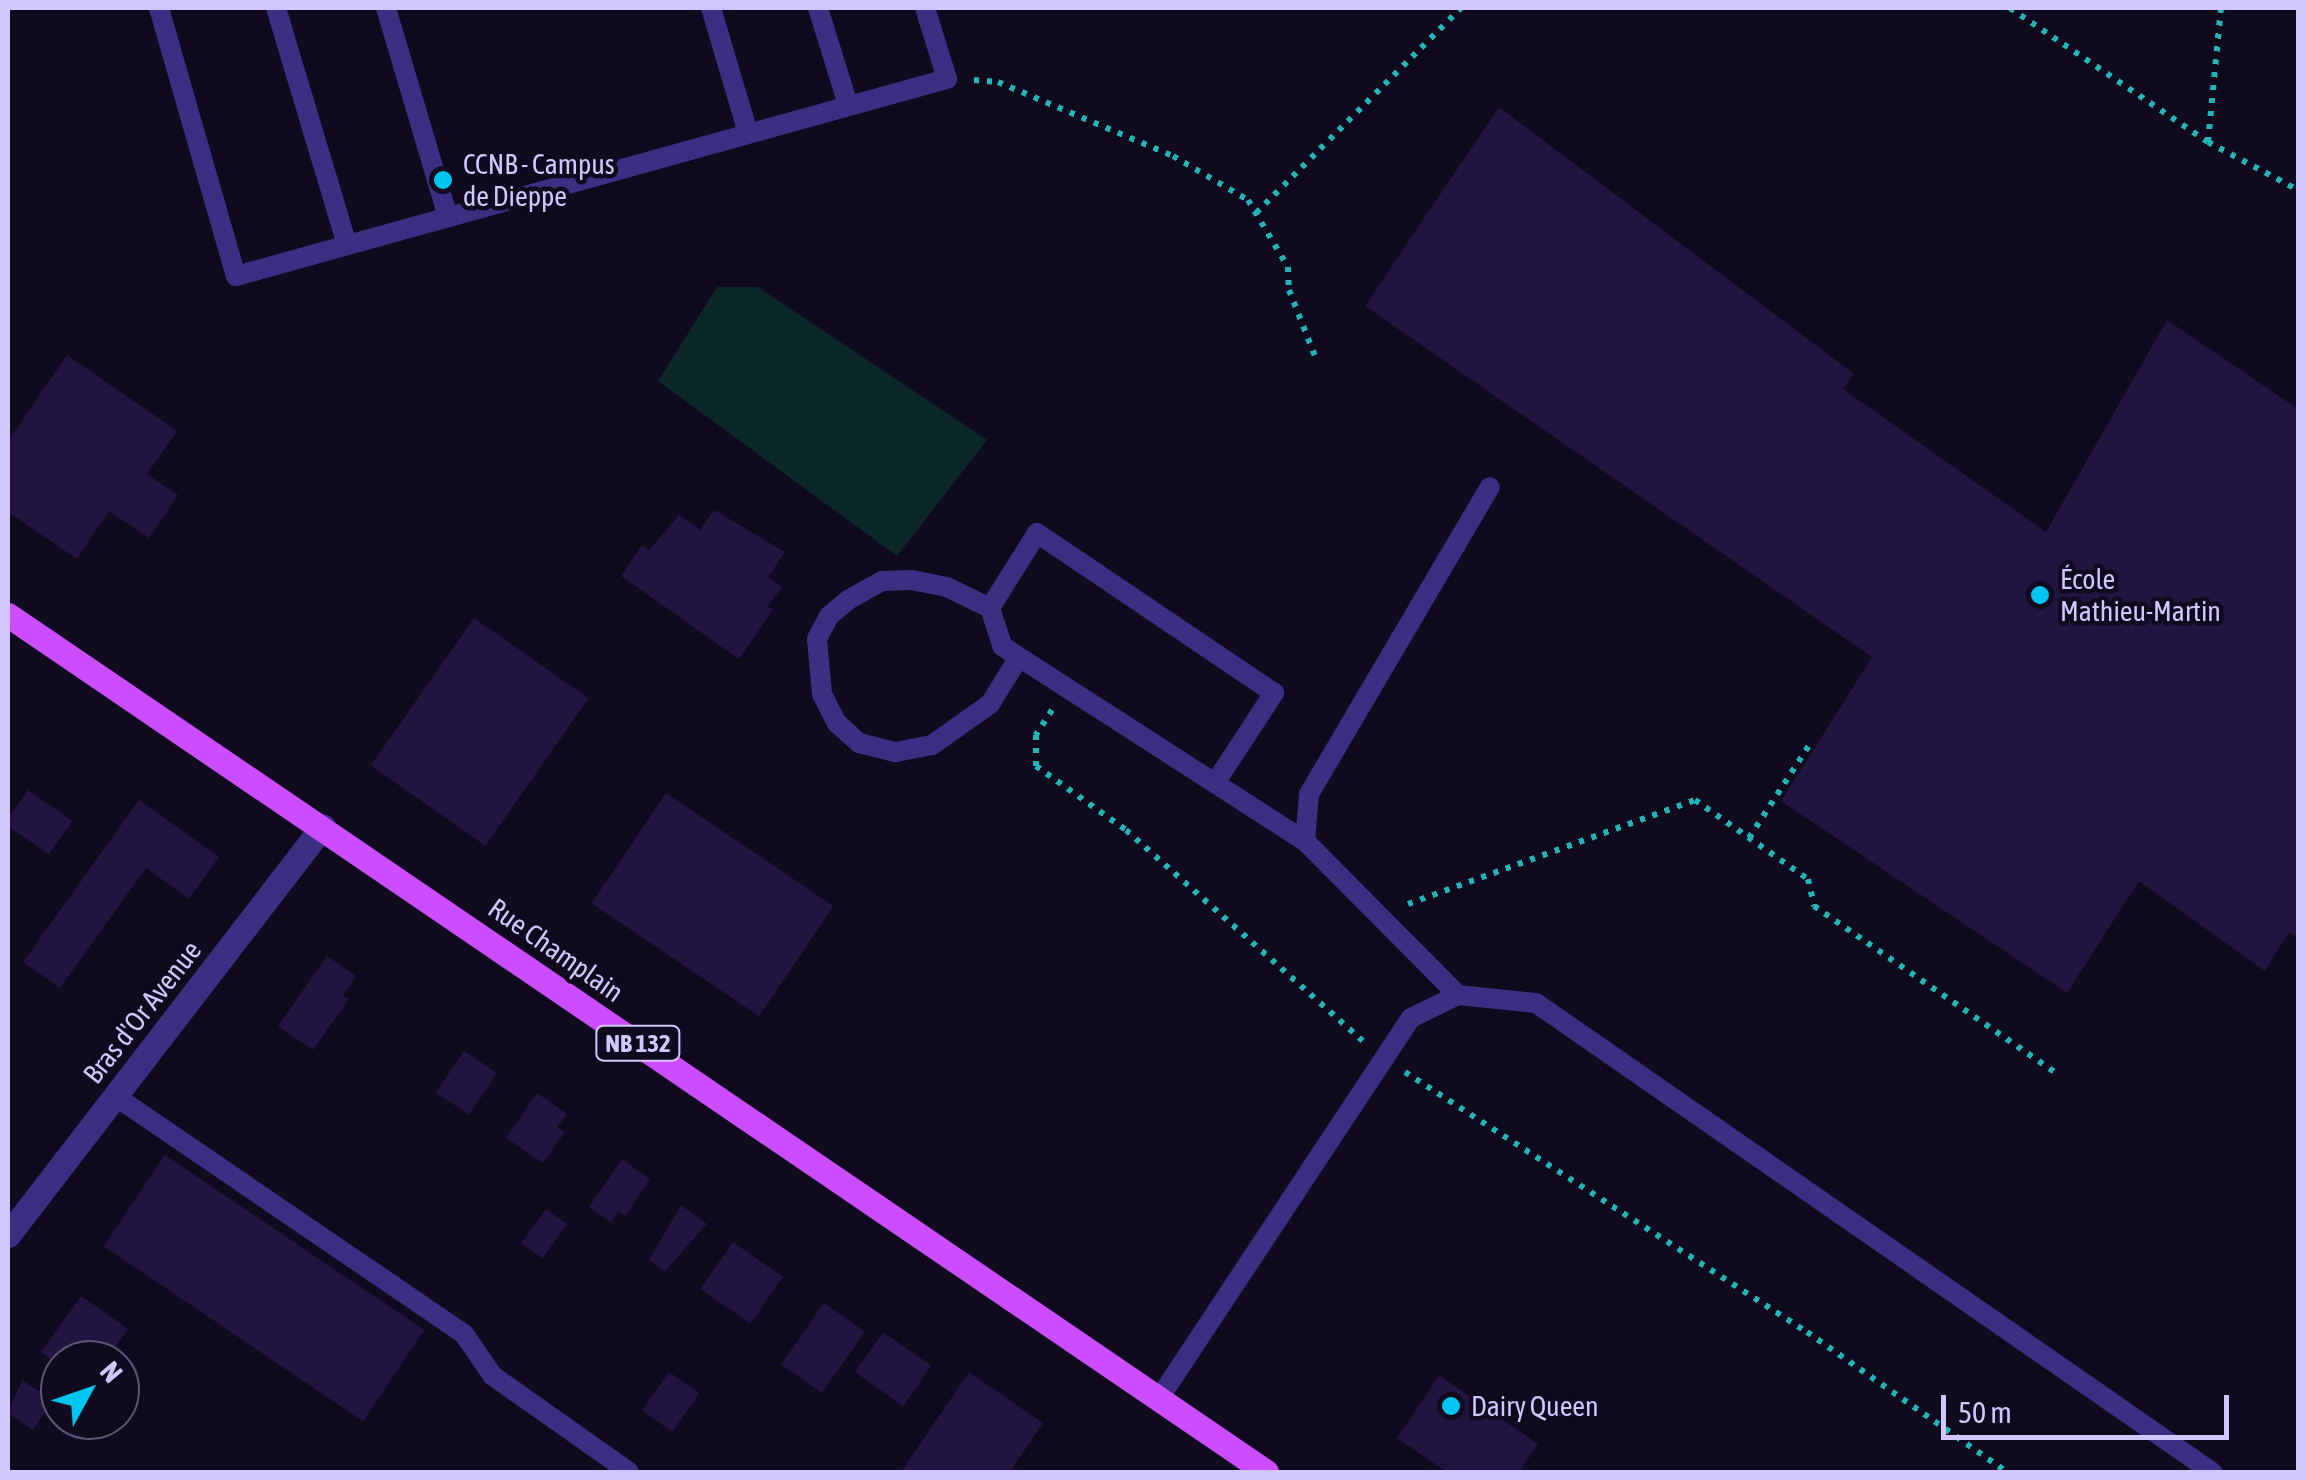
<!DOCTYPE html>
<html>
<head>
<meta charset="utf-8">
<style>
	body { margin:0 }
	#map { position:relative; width:2306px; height:1480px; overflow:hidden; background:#0f0a1e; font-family:"Asap Condensed",sans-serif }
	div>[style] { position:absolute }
	.green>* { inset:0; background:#0c2728 }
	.building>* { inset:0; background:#211441; transform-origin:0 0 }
	.path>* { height:6px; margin-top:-3px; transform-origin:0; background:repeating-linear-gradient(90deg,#20b5b9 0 5px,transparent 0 13px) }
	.lane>* { height:20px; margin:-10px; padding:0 10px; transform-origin:10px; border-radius:10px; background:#3a2f82 }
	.street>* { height:25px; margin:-12.5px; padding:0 12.5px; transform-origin:12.5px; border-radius:12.5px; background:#3a2f82 }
	.primary>* { height:25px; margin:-12.5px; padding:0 12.5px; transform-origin:12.5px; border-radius:12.5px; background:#cc4dff }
	.dots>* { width:28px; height:28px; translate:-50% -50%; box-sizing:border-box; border:5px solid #0f0a1e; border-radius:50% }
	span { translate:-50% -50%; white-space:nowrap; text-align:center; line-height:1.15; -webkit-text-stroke:9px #0f0a1e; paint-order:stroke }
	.shield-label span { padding:2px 8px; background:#0f0a1e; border:2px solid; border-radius:8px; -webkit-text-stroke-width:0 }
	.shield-label { font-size:25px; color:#d2c6ff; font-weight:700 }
	.poi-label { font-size:28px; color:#d2c6ff }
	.left { translate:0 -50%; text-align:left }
	.street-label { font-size:28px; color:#d2c6ff }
	.frame { position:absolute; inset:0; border:10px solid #d2c6ff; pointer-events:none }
	.north { position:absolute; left:40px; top:1340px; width:100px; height:100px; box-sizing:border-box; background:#0f0a1e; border:2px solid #5d5578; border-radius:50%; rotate:50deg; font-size:28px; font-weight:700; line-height:40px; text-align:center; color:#d2c6ff }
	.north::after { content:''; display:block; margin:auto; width:35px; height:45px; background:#00c4f1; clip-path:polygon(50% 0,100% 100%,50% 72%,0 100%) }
	.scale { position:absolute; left:1941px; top:1395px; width:288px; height:45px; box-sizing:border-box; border:5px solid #d2c6ff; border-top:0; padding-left:12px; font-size:30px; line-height:35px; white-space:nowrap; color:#d2c6ff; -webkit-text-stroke:8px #0f0a1e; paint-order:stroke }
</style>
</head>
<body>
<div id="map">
	<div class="green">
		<i style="clip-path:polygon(717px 287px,758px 287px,987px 440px,897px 556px,658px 381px)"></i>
	</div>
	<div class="building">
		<i style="clip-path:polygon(1499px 107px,1854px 374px,1843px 389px,2046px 532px,2167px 320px,2298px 409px,2298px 939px,2289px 932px,2265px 971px,2139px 881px,2067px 993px,1781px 801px,1872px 657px,1365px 306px)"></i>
		<i style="clip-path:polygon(67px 355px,177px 431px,147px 474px,178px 495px,149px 538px,109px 511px,77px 559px,8px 512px,8px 441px)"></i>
		<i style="clip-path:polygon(714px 510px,785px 552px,768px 577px,782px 587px,768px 606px,773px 610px,739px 659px,621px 576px,642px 545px,649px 550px,679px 515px,700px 530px)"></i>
		<i style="left:474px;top:618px;width:140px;height:180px;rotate:35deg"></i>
		<i style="left:28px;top:790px;width:54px;height:41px;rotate:35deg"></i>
		<i style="left:666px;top:793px;width:202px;height:133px;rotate:34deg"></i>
		<i style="clip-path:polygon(139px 800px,219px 857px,189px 899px,146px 868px,60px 988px,23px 962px)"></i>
		<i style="clip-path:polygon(327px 956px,356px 976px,343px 995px,349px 999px,313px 1050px,278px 1026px)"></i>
		<i style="left:464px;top:1051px;width:40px;height:50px;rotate:34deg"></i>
		<i style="clip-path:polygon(537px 1093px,567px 1114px,557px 1127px,565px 1132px,543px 1163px,506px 1138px)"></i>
		<i style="left:165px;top:1155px;width:313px;height:110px;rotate:34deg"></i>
		<i style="clip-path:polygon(622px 1159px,650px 1179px,625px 1216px,618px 1211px,611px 1222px,589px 1207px)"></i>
		<i style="clip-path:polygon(681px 1205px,707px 1224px,665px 1271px,649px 1260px)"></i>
		<i style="left:546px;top:1209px;width:26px;height:42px;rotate:36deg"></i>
		<i style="left:733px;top:1242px;width:61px;height:57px;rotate:35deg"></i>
		<i style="clip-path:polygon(81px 1296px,128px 1329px,106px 1360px,60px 1360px,60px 1366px,41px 1352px)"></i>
		<i style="left:824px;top:1303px;width:50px;height:75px;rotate:35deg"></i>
		<i style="left:883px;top:1332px;width:59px;height:49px;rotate:35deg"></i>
		<i style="left:669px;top:1372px;width:37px;height:47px;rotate:35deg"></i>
		<i style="clip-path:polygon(969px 1372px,1043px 1423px,1010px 1472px,901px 1472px)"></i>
		<i style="clip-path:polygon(1439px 1375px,1538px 1444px,1519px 1472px,1447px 1472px,1397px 1438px)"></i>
		<i style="clip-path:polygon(22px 1380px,53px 1400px,33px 1430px,8px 1413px)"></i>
	</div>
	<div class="path">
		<i style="left:2010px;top:8px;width:239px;rotate:34.1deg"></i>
		<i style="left:2208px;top:142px;width:102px;rotate:28.1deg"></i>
		<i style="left:974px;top:80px;width:24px;rotate:5deg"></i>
		<i style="left:998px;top:82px;width:190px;rotate:22.9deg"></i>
		<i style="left:1173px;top:156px;width:87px;rotate:30.4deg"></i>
		<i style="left:1248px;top:200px;width:78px;rotate:59.2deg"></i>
		<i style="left:1288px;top:267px;width:23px;rotate:88deg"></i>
		<i style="left:1289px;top:290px;width:71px;rotate:68.5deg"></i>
		<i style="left:2208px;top:142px;width:135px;rotate:-84.5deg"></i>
		<i style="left:1256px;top:213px;width:290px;rotate:-45deg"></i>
		<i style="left:1052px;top:710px;width:30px;rotate:123deg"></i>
		<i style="left:1036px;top:735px;width:31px;rotate:90deg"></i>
		<i style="left:1036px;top:766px;width:110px;rotate:35.4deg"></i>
		<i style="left:1126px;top:830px;width:317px;rotate:41.7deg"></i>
		<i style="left:1749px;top:838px;width:114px;rotate:-57.1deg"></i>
		<i style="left:1408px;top:904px;width:305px;rotate:-19.9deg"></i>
		<i style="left:1695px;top:800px;width:138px;rotate:35deg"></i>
		<i style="left:1808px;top:879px;width:28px;rotate:77deg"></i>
		<i style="left:1814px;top:906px;width:294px;rotate:34.6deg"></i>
		<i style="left:1405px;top:1072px;width:479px;rotate:32.9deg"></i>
		<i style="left:1807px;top:1332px;width:244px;rotate:35deg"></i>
	</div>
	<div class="lane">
		<i style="left:159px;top:8px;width:279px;rotate:74deg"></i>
		<i style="left:236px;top:276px;width:738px;rotate:-15.49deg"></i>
		<i style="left:947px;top:79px;width:74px;rotate:-107.2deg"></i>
		<i style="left:276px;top:8px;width:247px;rotate:73.3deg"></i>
		<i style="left:386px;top:8px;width:218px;rotate:73.5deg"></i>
		<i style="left:711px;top:8px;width:130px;rotate:73.5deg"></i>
		<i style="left:818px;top:8px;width:102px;rotate:72.8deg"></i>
		<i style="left:990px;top:608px;width:48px;rotate:-154deg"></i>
		<i style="left:947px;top:587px;width:37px;rotate:-169deg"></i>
		<i style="left:911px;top:580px;width:29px;rotate:178deg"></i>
		<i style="left:882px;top:581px;width:39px;rotate:151deg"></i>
		<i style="left:848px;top:600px;width:25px;rotate:140deg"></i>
		<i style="left:829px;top:616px;width:26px;rotate:118deg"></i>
		<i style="left:817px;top:639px;width:55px;rotate:84.8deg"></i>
		<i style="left:822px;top:694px;width:33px;rotate:63deg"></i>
		<i style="left:837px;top:723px;width:30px;rotate:42deg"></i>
		<i style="left:859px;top:743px;width:38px;rotate:14deg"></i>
		<i style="left:896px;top:752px;width:37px;rotate:-11deg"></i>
		<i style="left:932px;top:745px;width:71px;rotate:-35.3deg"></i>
		<i style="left:990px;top:704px;width:55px;rotate:-58.3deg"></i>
		<i style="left:1215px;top:783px;width:108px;rotate:-56.8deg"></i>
		<i style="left:1274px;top:693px;width:286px;rotate:-146deg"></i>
		<i style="left:1037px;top:533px;width:89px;rotate:122.1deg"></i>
		<i style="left:990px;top:608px;width:40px;rotate:72deg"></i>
		<i style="left:1002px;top:646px;width:360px;rotate:32.8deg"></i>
		<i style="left:1305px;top:841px;width:217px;rotate:45.2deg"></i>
		<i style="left:1305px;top:841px;width:47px;rotate:-85.1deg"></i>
		<i style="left:1309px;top:794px;width:356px;rotate:-59.5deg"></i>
		<i style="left:115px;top:1096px;width:422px;rotate:34.3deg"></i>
		<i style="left:464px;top:1334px;width:51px;rotate:55.4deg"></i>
		<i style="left:493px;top:1376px;width:166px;rotate:35.2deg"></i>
		<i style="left:1158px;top:1400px;width:458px;rotate:-56.5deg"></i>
		<i style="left:1411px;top:1018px;width:52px;rotate:-26.1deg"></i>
		<i style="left:1458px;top:995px;width:78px;rotate:5.9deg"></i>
		<i style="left:1536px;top:1003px;width:823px;rotate:34.75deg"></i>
	</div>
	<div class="street">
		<i style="left:8px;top:1235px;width:516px;rotate:-52.4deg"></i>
	</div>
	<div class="primary">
		<i style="left:8px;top:615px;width:1522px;rotate:34.26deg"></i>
	</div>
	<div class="dots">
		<i style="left:443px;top:180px;background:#00c4f1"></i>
		<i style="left:2040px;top:595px;background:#00c4f1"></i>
		<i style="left:1451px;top:1406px;background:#00c4f1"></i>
	</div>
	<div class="shield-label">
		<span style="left:638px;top:1043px">NB 132</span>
	</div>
	<div class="poi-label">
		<span class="left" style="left:463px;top:180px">CCNB - Campus<br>de Dieppe</span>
		<span class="left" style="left:2060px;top:595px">École<br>Mathieu-Martin</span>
		<span class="left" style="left:1471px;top:1406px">Dairy Queen</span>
	</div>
	<div class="street-label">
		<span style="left:556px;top:950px;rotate:35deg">Rue Champlain</span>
		<span style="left:142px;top:1012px;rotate:-52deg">Bras d'Or Avenue</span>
	</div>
	<div class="frame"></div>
	<div class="north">N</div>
	<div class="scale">50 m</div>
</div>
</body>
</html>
